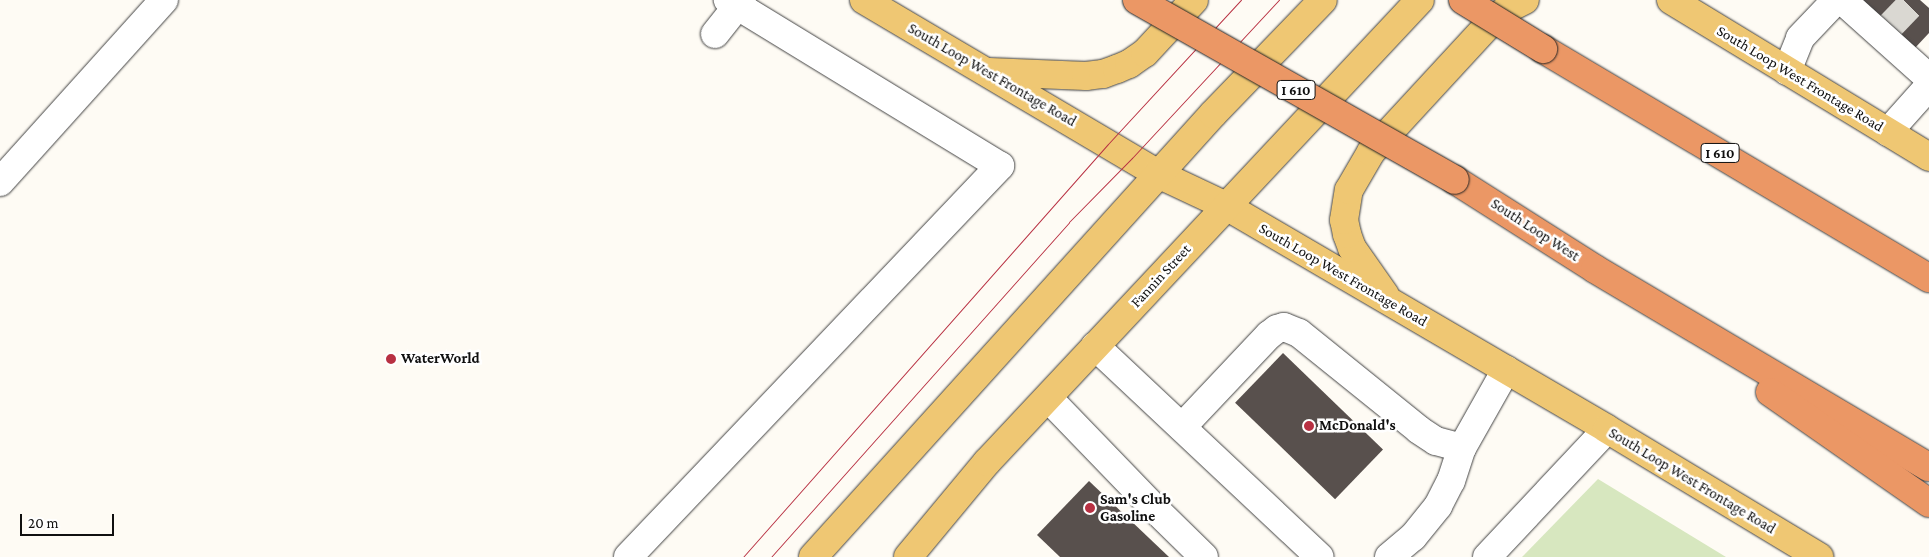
<!DOCTYPE html>
<html>
<head>
<meta charset="utf-8">
<style>
	body { margin:0 }
	#map { position:relative; width:1929px; height:557px; overflow:hidden; background:#fefbf4; font-family:"Crimson Pro",serif }
	div>[style] { position:absolute }
	.green>* { inset:0; background:#d7e7bf }
	.building>* { inset:0; background:#58504d; transform-origin:0 0 }
	.minor-tunnel>* { height:28px; margin-top:-14px; transform-origin:0; background:repeating-linear-gradient(90deg,#dad8d2 0 28px,transparent 0 42px) }
	.roads { filter:drop-shadow(0 0 1px #434343) drop-shadow(0 0 1px #434343) }
	.minor>* { height:28px; margin:-14px; padding:0 14px; transform-origin:14px; border-radius:14px; background:#fff }
	.major>* { height:28px; margin:-14px; padding:0 14px; transform-origin:14px; border-radius:14px; background:#efc773 }
	.highway>* { height:28px; margin:-14px; padding:0 14px; transform-origin:14px; border-radius:14px; background:#eb9765 }
	.tram>* { height:1px; margin:-0.5px; padding:0 0.5px; transform-origin:0.5px; border-radius:0.5px; background:#b83042 }
	.bridges { filter:drop-shadow(0 0 1px #212121) drop-shadow(0 0 1px #212121) }
	.highway-bridge>* { height:28px; margin:-14px; padding:0 14px; transform-origin:14px; border-radius:14px; background:#eb9765 }
	.dots>* { width:14px; height:14px; translate:-50% -50%; box-sizing:border-box; border:2px solid #fff; border-radius:50% }
	span { translate:-50% -50%; white-space:nowrap; text-align:center; line-height:1.15; -webkit-text-stroke:5px #fff; paint-order:stroke }
	.shield-label span { padding:1px 4px; background:#fff; border:1px solid; border-radius:4px; -webkit-text-stroke-width:0 }
	.shield-label { font-size:14px; color:#101010; font-weight:700 }
	.street-label { font-size:15px; color:#101010 }
	.poi-label { font-size:15px; color:#101010; font-weight:700 }
	.left { translate:0 -50%; text-align:left }
	.scale { position:absolute; left:20px; top:514px; width:94px; height:22px; box-sizing:border-box; border:2px solid #101010; border-top:0; padding-left:6px; font-size:15px; line-height:18px; white-space:nowrap; color:#101010; -webkit-text-stroke:4px #fff; paint-order:stroke }
</style>
</head>
<body>
<div id="map">
	<div class="green">
		<i style="clip-path:polygon(1598px 479px,1726px 557px,1522px 557px)"></i>
	</div>
	<div class="building">
		<i style="clip-path:polygon(1863px 0,1920px 0,1929px 8px,1929px 33px,1914px 49px)"></i>
		<i style="left:1283px;top:353px;width:139px;height:69px;rotate:44deg"></i>
		<i style="clip-path:polygon(1089px 481px,1169px 557px,1060px 557px,1037px 535px)"></i>
	</div>
	<div class="minor-tunnel">
		<i style="left:1890px;top:26px;width:36px;rotate:-46deg"></i>
	</div>
	<div class="roads">
		<div class="minor">
			<i style="left:1842px;top:0;width:117px;rotate:41.9deg"></i>
			<i style="left:715px;top:34px;width:43px;rotate:-51.5deg"></i>
			<i style="left:1787px;top:71px;width:35px;rotate:-68deg"></i>
			<i style="left:1800px;top:38px;width:52px;rotate:-46.5deg"></i>
			<i style="left:1888px;top:132px;width:62px;rotate:-48.3deg"></i>
			<i style="left:0;top:182px;width:245px;rotate:-48deg"></i>
			<i style="left:1095px;top:346px;width:308px;rotate:43.2deg"></i>
			<i style="left:1048px;top:398px;width:156px;rotate:46deg"></i>
			<i style="left:1156px;top:510px;width:67px;rotate:44.4deg"></i>
			<i style="left:1182px;top:427px;width:127px;rotate:-46.6deg"></i>
			<i style="left:1269px;top:335px;width:10px;rotate:-37deg"></i>
			<i style="left:1277px;top:329px;width:7px;rotate:-16deg"></i>
			<i style="left:1284px;top:327px;width:16px;rotate:22deg"></i>
			<i style="left:1299px;top:333px;width:154px;rotate:38.9deg"></i>
			<i style="left:1419px;top:430px;width:20px;rotate:33deg"></i>
			<i style="left:1436px;top:441px;width:27px;rotate:15deg"></i>
			<i style="left:628px;top:557px;width:540px;rotate:-46.43deg"></i>
			<i style="left:1000px;top:166px;width:319px;rotate:-148.6deg"></i>
			<i style="left:1389px;top:557px;width:31px;rotate:-40deg"></i>
			<i style="left:1413px;top:537px;width:40px;rotate:-51deg"></i>
			<i style="left:1438px;top:506px;width:28px;rotate:-63deg"></i>
			<i style="left:1451px;top:481px;width:35px;rotate:-72deg"></i>
			<i style="left:1462px;top:448px;width:90px;rotate:-60.6deg"></i>
			<i style="left:1487px;top:557px;width:175px;rotate:-46.8deg"></i>
		</div>
		<div class="major">
			<i style="left:864px;top:0;width:342px;rotate:30.6deg"></i>
			<i style="left:1158px;top:174px;width:75px;rotate:25.2deg"></i>
			<i style="left:1226px;top:206px;width:441px;rotate:30.3deg"></i>
			<i style="left:1607px;top:429px;width:248px;rotate:31.1deg"></i>
			<i style="left:1671px;top:0;width:302px;rotate:31.3deg"></i>
			<i style="left:989px;top:72px;width:97px;rotate:2.4deg"></i>
			<i style="left:1086px;top:76px;width:17px;rotate:-7deg"></i>
			<i style="left:1103px;top:74px;width:15px;rotate:-20deg"></i>
			<i style="left:1117px;top:69px;width:13px;rotate:-23deg"></i>
			<i style="left:1129px;top:64px;width:19px;rotate:-35deg"></i>
			<i style="left:1145px;top:53px;width:72px;rotate:-47.2deg"></i>
			<i style="left:1385px;top:295px;width:57px;rotate:-125.1deg"></i>
			<i style="left:1352px;top:248px;width:15px;rotate:-110deg"></i>
			<i style="left:1347px;top:234px;width:14px;rotate:-102deg"></i>
			<i style="left:1344px;top:220px;width:30px;rotate:-81deg"></i>
			<i style="left:1349px;top:190px;width:44px;rotate:-59.9deg"></i>
			<i style="left:1371px;top:152px;width:174px;rotate:-47.3deg"></i>
			<i style="left:1489px;top:24px;width:23px;rotate:-40deg"></i>
			<i style="left:1507px;top:9px;width:20px;rotate:-27deg"></i>
			<i style="left:813px;top:557px;width:597px;rotate:-47.92deg"></i>
			<i style="left:1213px;top:114px;width:158px;rotate:-46deg"></i>
			<i style="left:908px;top:557px;width:124px;rotate:-50.3deg"></i>
			<i style="left:987px;top:462px;width:633px;rotate:-46.86deg"></i>
		</div>
		<div class="highway">
			<i style="left:1543px;top:49px;width:449px;rotate:30.7deg"></i>
			<i style="left:1455px;top:180px;width:166px;rotate:32.4deg"></i>
			<i style="left:1595px;top:269px;width:388px;rotate:30.7deg"></i>
			<i style="left:1770px;top:392px;width:194px;rotate:34.9deg"></i>
		</div>
	</div>
	<div class="tram">
		<i style="left:743px;top:557px;width:551px;rotate:-48.53deg"></i>
		<i style="left:1108px;top:144px;width:196px;rotate:-47.3deg"></i>
		<i style="left:771px;top:557px;width:448px;rotate:-48.3deg"></i>
		<i style="left:1069px;top:222px;width:90px;rotate:-45.5deg"></i>
		<i style="left:1132px;top:158px;width:216px;rotate:-47.1deg"></i>
	</div>
	<div class="bridges">
		<div class="highway-bridge">
			<i style="left:1137px;top:0;width:365px;rotate:29.5deg"></i>
			<i style="left:1463px;top:0;width:94px;rotate:31.5deg"></i>
		</div>
	</div>
	<div class="dots">
		<i style="left:391px;top:359px;background:#b83042"></i>
		<i style="left:1309px;top:426px;background:#b83042"></i>
		<i style="left:1090px;top:508px;background:#b83042"></i>
	</div>
	<div class="shield-label">
		<span style="left:1296px;top:90px">I 610</span>
		<span style="left:1720px;top:153px">I 610</span>
	</div>
	<div class="street-label">
		<span style="left:992px;top:75px;rotate:30deg">South Loop West Frontage Road</span>
		<span style="left:1800px;top:79px;rotate:31deg">South Loop West Frontage Road</span>
		<span style="left:1535px;top:230px;rotate:33deg">South Loop West</span>
		<span style="left:1343px;top:275px;rotate:30deg">South Loop West Frontage Road</span>
		<span style="left:1161px;top:276px;rotate:-47deg">Fannin Street</span>
		<span style="left:1692px;top:481px;rotate:31deg">South Loop West Frontage Road</span>
	</div>
	<div class="poi-label">
		<span class="left" style="left:401px;top:359px">WaterWorld</span>
		<span class="left" style="left:1319px;top:426px">McDonald's</span>
		<span class="left" style="left:1100px;top:508px">Sam's Club<br>Gasoline</span>
	</div>
	<div class="scale">20 m</div>
</div>
</body>
</html>
